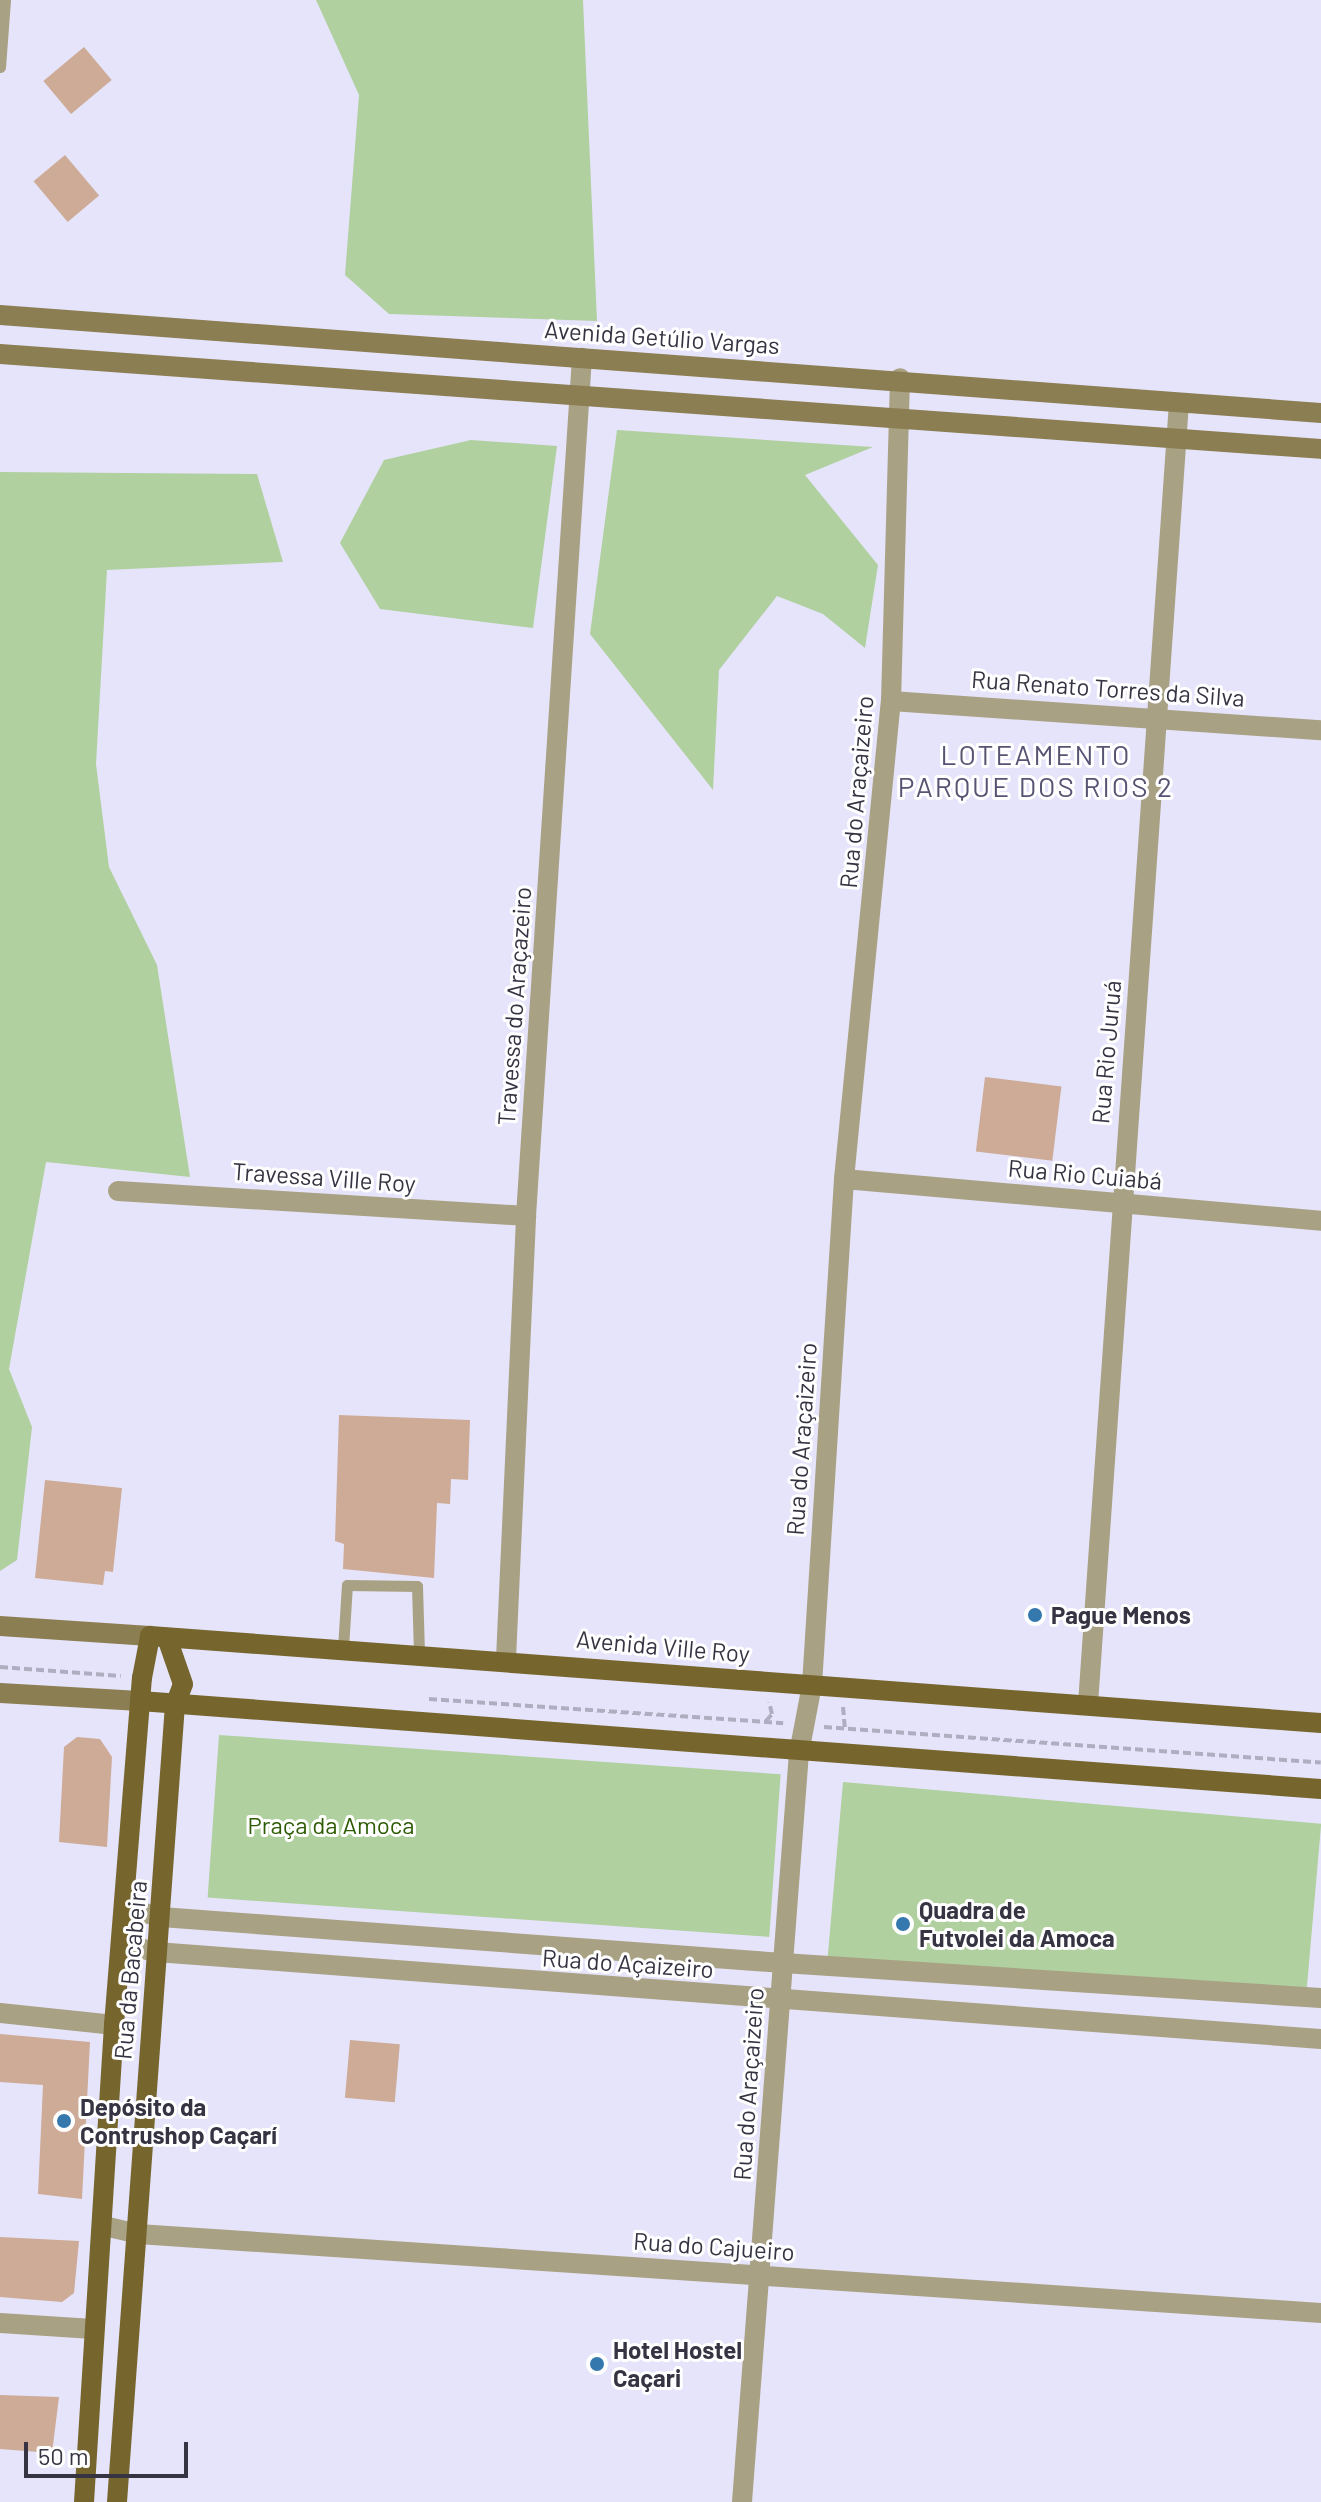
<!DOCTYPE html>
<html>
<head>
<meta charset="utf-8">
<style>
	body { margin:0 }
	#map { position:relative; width:1321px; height:2502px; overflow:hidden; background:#e6e4fa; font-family:Barlow,sans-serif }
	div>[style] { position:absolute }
	.green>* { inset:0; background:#b0d09f; transform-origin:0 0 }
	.building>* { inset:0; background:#cdab96; transform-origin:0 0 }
	.path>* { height:4px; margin-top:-2px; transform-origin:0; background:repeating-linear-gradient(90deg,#afadc0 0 8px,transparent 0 12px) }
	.lane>* { height:11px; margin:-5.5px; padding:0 5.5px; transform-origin:5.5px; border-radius:5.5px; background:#a9a184 }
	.street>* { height:20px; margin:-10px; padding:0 10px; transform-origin:10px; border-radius:10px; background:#a9a184 }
	.secondary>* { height:20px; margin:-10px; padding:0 10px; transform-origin:10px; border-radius:10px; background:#8b7e53 }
	.primary>* { height:20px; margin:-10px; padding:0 10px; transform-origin:10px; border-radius:10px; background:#76662e }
	.dots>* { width:22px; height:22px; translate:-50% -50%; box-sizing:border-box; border:4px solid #fff; border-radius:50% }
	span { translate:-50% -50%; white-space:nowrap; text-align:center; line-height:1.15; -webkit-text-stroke:6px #fff; paint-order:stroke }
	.street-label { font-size:24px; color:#363442 }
	.poi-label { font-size:24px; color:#363442; font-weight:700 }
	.left { translate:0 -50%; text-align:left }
	.park-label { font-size:24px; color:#2e5c04 }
	.quarter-label { font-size:28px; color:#575372; letter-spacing:2px }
	.scale { position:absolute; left:24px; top:2442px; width:164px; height:36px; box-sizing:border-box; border:4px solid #363442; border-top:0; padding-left:10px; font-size:24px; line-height:28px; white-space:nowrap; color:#363442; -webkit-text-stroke:6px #fff; paint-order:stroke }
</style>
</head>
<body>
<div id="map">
	<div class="green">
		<i style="clip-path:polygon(316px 0,583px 0,597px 321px,389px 314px,345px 275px,359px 95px)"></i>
		<i style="clip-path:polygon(617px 430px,873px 447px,805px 475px,878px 565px,865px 648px,823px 614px,777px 596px,719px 670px,713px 790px,590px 634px)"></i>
		<i style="clip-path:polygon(471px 440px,557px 446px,533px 628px,380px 609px,340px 543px,384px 460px)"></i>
		<i style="clip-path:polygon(0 472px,257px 474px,283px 562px,107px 570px,96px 764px,109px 867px,157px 965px,190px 1177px,46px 1162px,9px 1369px,32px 1427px,17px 1560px,0 1571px)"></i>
		<i style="left:219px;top:1735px;width:563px;height:163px;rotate:4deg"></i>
		<i style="left:843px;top:1782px;width:480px;height:176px;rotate:5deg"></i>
	</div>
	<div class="building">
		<i style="left:84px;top:47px;width:43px;height:53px;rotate:50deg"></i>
		<i style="left:65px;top:155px;width:53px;height:41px;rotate:50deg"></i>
		<i style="left:985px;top:1077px;width:77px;height:75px;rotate:7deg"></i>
		<i style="clip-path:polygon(339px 1415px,470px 1420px,468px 1480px,451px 1479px,450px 1504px,437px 1503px,434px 1578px,343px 1569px,344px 1544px,335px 1541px)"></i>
		<i style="clip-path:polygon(45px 1480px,122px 1488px,113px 1572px,105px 1571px,103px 1585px,35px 1578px)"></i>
		<i style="clip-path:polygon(77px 1737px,100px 1739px,112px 1757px,107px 1847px,59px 1842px,64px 1747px)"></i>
		<i style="clip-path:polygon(0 2034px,90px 2042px,82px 2199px,38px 2194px,43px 2085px,0 2082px)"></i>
		<i style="left:350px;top:2040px;width:50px;height:58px;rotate:5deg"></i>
		<i style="clip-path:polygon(0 2237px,79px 2241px,74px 2293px,62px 2302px,0 2297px)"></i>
		<i style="clip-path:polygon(0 2395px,59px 2397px,52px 2453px,0 2449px)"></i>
	</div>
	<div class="path">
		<i style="left:0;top:1667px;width:121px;rotate:4.3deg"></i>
		<i style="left:429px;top:1699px;width:355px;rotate:3.9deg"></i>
		<i style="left:843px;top:1707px;width:21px;rotate:85deg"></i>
		<i style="left:766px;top:1721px;width:9px;rotate:-49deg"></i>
		<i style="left:772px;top:1714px;width:12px;rotate:-104deg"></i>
		<i style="left:824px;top:1727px;width:498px;rotate:4.1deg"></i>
	</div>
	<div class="lane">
		<i style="left:0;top:67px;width:67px;rotate:-85.7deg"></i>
		<i style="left:343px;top:1648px;width:63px;rotate:-86.4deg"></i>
		<i style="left:347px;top:1585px;width:70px;rotate:0.8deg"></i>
		<i style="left:417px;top:1586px;width:67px;rotate:88.3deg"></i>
	</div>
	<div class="street">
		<i style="left:891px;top:701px;width:431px;rotate:3.9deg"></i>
		<i style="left:844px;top:1179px;width:479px;rotate:5deg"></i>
		<i style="left:118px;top:1191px;width:409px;rotate:3.5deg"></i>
		<i style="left:506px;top:1659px;width:443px;rotate:-87.4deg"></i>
		<i style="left:526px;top:1216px;width:860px;rotate:-86.27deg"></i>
		<i style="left:1088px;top:1704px;width:1304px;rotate:-86deg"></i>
		<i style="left:127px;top:1909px;width:35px;rotate:13deg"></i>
		<i style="left:161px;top:1917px;width:624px;rotate:4.23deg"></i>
		<i style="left:783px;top:1963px;width:539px;rotate:3.72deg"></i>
		<i style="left:123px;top:1944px;width:34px;rotate:14deg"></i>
		<i style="left:156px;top:1952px;width:1168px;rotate:4.27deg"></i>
		<i style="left:0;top:2013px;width:115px;rotate:6deg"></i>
		<i style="left:104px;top:2226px;width:35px;rotate:13deg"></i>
		<i style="left:138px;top:2234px;width:1186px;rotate:3.82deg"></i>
		<i style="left:0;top:2323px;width:93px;rotate:3.7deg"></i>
		<i style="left:742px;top:2502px;width:751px;rotate:-85.65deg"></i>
		<i style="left:799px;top:1753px;width:69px;rotate:-79.2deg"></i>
		<i style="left:812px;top:1685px;width:507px;rotate:-86.38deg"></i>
		<i style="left:844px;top:1179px;width:480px;rotate:-84.4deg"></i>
		<i style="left:891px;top:701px;width:323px;rotate:-88.4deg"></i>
	</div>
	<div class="secondary">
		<i style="left:0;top:315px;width:1325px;rotate:4.24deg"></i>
		<i style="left:0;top:354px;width:1324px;rotate:4.11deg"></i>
		<i style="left:0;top:1626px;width:150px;rotate:3.8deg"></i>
		<i style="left:0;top:1693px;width:140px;rotate:3.3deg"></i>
	</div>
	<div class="primary">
		<i style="left:140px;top:1701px;width:1184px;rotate:4.26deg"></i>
		<i style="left:84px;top:2502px;width:478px;rotate:-86.4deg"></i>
		<i style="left:114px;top:2025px;width:348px;rotate:-85.4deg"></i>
		<i style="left:142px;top:1678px;width:43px;rotate:-79.2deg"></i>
		<i style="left:150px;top:1636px;width:1174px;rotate:4.25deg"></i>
		<i style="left:117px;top:2502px;width:799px;rotate:-85.84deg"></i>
		<i style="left:175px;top:1705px;width:22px;rotate:-69deg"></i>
		<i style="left:183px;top:1684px;width:49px;rotate:-109.2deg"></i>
	</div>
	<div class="dots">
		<i style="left:1035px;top:1615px;background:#3478ae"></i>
		<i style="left:903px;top:1924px;background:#3478ae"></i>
		<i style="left:64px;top:2121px;background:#3478ae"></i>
		<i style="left:597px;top:2364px;background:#3478ae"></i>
	</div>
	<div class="street-label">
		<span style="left:662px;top:337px;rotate:4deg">Avenida Getúlio Vargas</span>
		<span style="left:1108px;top:688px;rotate:4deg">Rua Renato Torres da Silva</span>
		<span style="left:856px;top:792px;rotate:-85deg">Rua do Araçaizeiro</span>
		<span style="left:514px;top:1006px;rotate:-86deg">Travessa do Araçazeiro</span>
		<span style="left:1106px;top:1052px;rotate:-85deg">Rua Rio Juruá</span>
		<span style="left:1085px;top:1174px;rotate:5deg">Rua Rio Cuiabá</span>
		<span style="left:324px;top:1177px;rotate:4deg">Travessa Ville Roy</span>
		<span style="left:801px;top:1439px;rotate:-86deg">Rua do Araçaizeiro</span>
		<span style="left:663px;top:1646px;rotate:5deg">Avenida Ville Roy</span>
		<span style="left:628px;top:1963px;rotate:4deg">Rua do Açaizeiro</span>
		<span style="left:130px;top:1970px;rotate:-85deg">Rua da Bacabeira</span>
		<span style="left:748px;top:2084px;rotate:-86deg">Rua do Araçaizeiro</span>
		<span style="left:714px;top:2246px;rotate:4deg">Rua do Cajueiro</span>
	</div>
	<div class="poi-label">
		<span class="left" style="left:1051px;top:1615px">Pague Menos</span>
		<span class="left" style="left:919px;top:1924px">Quadra de<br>Futvolei da Amoca</span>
		<span class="left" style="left:80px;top:2121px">Depósito da<br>Contrushop Caçarí</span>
		<span class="left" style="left:613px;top:2364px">Hotel Hostel<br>Caçari</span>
	</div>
	<div class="park-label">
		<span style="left:331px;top:1825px">Praça da Amoca</span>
	</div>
	<div class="quarter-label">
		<span style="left:1036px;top:770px">LOTEAMENTO<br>PARQUE DOS RIOS 2</span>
	</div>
	<div class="scale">50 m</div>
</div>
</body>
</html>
